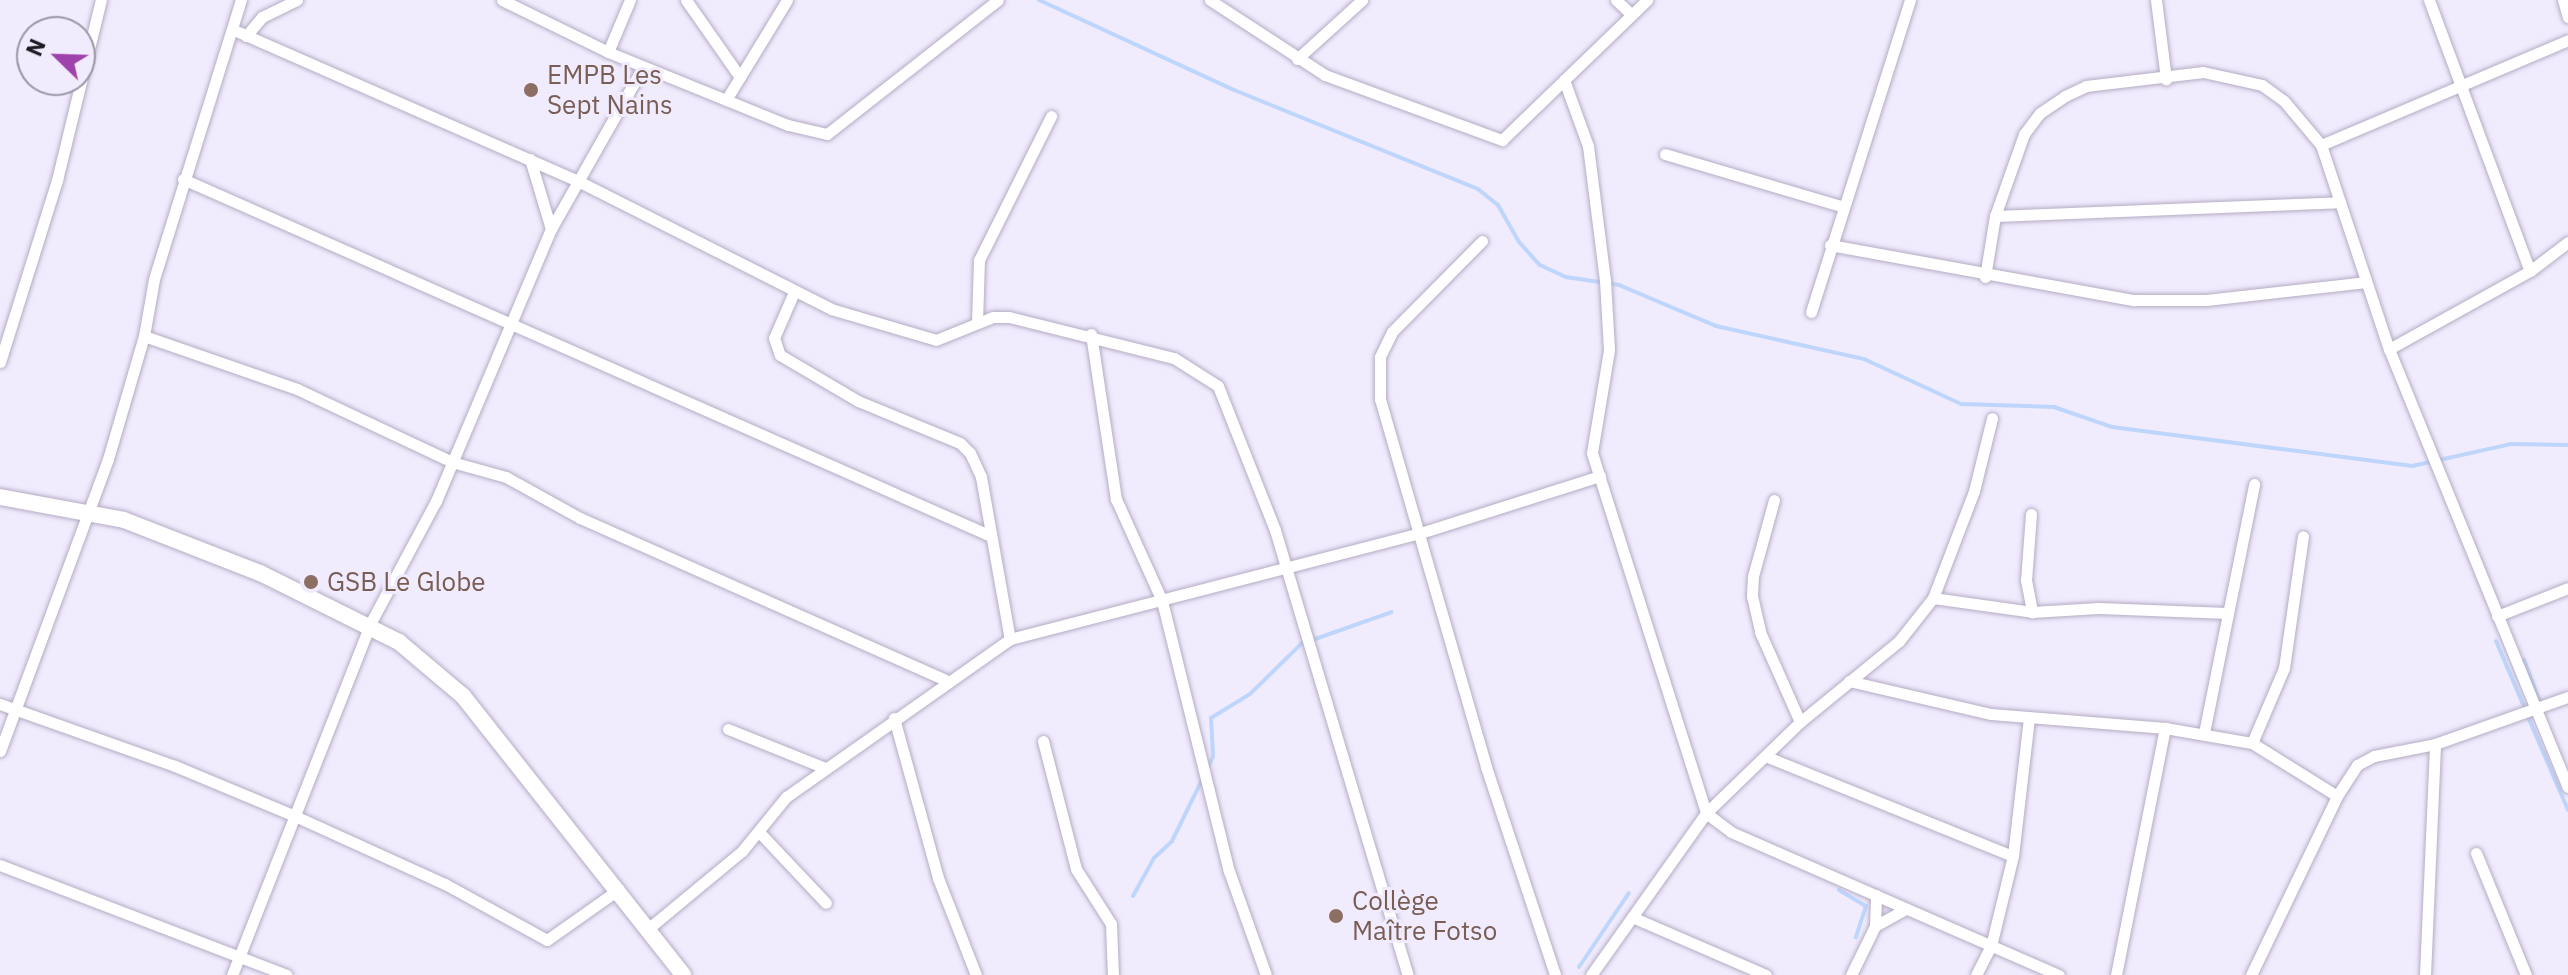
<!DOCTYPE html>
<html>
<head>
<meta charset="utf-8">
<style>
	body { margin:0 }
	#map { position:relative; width:2568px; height:975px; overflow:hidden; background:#f1ebfe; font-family:"IBM Plex Sans",sans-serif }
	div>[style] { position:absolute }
	.stream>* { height:4px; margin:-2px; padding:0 2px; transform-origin:2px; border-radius:2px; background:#bfd6fc }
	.roads { filter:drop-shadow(0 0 2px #b4acc3) drop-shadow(0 0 2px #b4acc3) }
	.minor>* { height:11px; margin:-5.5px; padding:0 5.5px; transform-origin:5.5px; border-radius:5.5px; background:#fff }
	.secondary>* { height:16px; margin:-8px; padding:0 8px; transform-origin:8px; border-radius:8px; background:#fff }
	.dots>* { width:22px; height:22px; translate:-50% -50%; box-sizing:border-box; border:4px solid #f1ebfe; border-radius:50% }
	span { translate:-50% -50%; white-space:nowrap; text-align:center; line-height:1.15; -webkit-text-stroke:6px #f1ebfe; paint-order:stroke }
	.education-label { font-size:26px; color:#785e54 }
	.left { translate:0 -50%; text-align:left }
	.north { position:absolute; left:16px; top:16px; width:80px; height:80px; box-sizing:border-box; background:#f1ebfe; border:2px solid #9c97a6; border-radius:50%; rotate:293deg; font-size:22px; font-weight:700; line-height:32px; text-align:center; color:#1d1a22 }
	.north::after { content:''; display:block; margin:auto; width:28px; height:36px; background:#9e42ac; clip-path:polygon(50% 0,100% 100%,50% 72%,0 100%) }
</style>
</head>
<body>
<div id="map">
	<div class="stream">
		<i style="left:1039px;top:0;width:215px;rotate:24.8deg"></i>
		<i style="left:1234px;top:90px;width:263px;rotate:22.1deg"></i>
		<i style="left:1478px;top:189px;width:26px;rotate:39deg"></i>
		<i style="left:1498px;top:205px;width:43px;rotate:60.4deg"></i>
		<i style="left:1519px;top:242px;width:31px;rotate:48deg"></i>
		<i style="left:1540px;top:265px;width:29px;rotate:25deg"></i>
		<i style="left:1566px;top:277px;width:54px;rotate:8.6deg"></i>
		<i style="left:1619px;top:285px;width:105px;rotate:22.9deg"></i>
		<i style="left:1716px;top:326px;width:152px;rotate:12.6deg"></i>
		<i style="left:1864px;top:359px;width:107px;rotate:24.9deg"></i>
		<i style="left:1961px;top:404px;width:93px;rotate:1.8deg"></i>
		<i style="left:2054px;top:407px;width:61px;rotate:19deg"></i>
		<i style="left:2112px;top:427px;width:303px;rotate:7.4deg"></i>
		<i style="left:2412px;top:466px;width:101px;rotate:-12.5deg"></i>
		<i style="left:2511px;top:444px;width:57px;rotate:1deg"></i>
		<i style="left:2496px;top:641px;width:74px;rotate:66.9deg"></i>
		<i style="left:2524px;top:660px;width:48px;rotate:69.3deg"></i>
		<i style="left:2528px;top:717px;width:101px;rotate:66.7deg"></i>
		<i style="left:1206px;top:772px;width:17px;rotate:-66deg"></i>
		<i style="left:1213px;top:756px;width:38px;rotate:-93deg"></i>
		<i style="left:1211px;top:718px;width:46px;rotate:-31.6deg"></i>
		<i style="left:1250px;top:694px;width:71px;rotate:-44.4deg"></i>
		<i style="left:1301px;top:644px;width:96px;rotate:-19.4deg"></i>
		<i style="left:1839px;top:890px;width:31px;rotate:31deg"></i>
		<i style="left:1866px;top:906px;width:33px;rotate:108deg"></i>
		<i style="left:1133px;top:896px;width:43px;rotate:-61.1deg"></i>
		<i style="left:1154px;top:858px;width:25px;rotate:-43deg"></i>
		<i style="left:1172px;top:841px;width:68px;rotate:-63.8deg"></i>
		<i style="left:1579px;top:967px;width:89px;rotate:-56deg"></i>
	</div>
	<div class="roads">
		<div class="minor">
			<i style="left:502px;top:0;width:118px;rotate:26.1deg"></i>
			<i style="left:608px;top:52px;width:194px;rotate:22.1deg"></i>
			<i style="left:788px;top:125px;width:40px;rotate:13deg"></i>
			<i style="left:827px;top:134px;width:217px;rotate:-38.1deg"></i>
			<i style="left:686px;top:0;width:94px;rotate:55deg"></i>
			<i style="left:1210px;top:0;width:137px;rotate:33.1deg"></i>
			<i style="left:1325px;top:75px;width:189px;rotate:20.2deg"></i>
			<i style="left:1502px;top:140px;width:202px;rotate:-44deg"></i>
			<i style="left:1616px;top:0;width:19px;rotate:43deg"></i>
			<i style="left:2156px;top:0;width:80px;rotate:82.8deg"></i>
			<i style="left:2429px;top:0;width:289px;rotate:69.6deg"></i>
			<i style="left:2563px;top:0;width:18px;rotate:74deg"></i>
			<i style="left:234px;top:30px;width:376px;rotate:23.7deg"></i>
			<i style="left:578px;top:181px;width:284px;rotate:26.8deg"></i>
			<i style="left:831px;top:309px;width:109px;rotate:16.4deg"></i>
			<i style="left:936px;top:340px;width:61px;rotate:-22deg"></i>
			<i style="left:993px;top:317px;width:16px"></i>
			<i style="left:1009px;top:317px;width:170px;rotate:14deg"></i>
			<i style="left:1174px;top:358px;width:52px;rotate:32.5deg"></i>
			<i style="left:1218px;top:386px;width:155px;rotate:68.4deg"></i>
			<i style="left:1275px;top:530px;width:464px;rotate:73.4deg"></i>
			<i style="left:246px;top:36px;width:25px;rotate:-50deg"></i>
			<i style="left:262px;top:17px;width:39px;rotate:-26deg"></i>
			<i style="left:608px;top:52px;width:56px;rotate:-67.1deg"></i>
			<i style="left:1297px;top:59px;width:88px;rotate:-42.2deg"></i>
			<i style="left:1564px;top:80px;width:70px;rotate:70deg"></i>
			<i style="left:1588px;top:146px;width:135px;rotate:82.8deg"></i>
			<i style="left:1605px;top:280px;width:70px;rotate:86.7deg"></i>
			<i style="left:1609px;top:350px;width:104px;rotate:99.4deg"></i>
			<i style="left:1592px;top:453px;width:378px;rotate:72.4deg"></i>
			<i style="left:1706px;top:813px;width:31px;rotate:37deg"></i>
			<i style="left:1731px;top:832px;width:358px;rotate:23.6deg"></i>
			<i style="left:726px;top:100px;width:117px;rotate:-58.6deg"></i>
			<i style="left:2321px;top:145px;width:268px;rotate:-23deg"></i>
			<i style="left:1665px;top:154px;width:184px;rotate:16.5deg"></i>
			<i style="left:530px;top:159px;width:73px;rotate:73.3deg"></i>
			<i style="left:183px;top:179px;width:883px;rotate:23.84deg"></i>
			<i style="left:1995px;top:216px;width:345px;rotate:-2.3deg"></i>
			<i style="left:1482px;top:241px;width:128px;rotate:134.7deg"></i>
			<i style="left:1392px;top:332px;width:28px;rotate:116deg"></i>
			<i style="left:1380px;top:357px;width:42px;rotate:90deg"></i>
			<i style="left:1380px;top:399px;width:383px;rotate:73.9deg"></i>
			<i style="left:1486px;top:767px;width:219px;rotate:71.6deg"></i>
			<i style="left:1830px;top:245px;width:309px;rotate:10.3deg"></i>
			<i style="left:2134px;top:300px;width:72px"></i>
			<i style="left:2206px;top:300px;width:161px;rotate:-6.4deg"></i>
			<i style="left:1985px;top:277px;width:62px;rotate:-80.7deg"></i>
			<i style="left:1995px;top:216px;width:87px;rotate:-70.5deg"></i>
			<i style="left:2024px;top:134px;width:26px;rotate:-53deg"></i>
			<i style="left:2040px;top:113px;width:30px;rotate:-34deg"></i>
			<i style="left:2065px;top:96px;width:23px;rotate:-25deg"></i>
			<i style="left:2086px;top:86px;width:118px;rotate:-6.8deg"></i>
			<i style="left:2203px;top:72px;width:60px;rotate:12.4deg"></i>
			<i style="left:2262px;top:85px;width:27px;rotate:36deg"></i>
			<i style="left:2284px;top:101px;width:57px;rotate:49.9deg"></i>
			<i style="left:2321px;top:145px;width:215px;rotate:71.6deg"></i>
			<i style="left:2389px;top:349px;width:473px;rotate:67.8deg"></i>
			<i style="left:794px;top:292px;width:50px;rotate:113.5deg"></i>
			<i style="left:774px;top:338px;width:18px;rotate:71deg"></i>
			<i style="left:780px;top:355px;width:91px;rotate:30.5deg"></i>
			<i style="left:858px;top:401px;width:110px;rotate:22.4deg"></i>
			<i style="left:960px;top:443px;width:14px;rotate:45deg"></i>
			<i style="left:970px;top:453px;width:26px;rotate:65deg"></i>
			<i style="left:981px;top:477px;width:165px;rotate:79.9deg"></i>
			<i style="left:1811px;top:312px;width:327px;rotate:-72.4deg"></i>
			<i style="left:977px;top:323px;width:63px;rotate:-88.2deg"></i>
			<i style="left:979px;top:260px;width:161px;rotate:-63.4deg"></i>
			<i style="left:1091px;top:334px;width:167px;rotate:81.4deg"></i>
			<i style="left:1116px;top:499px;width:112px;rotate:65.7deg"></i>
			<i style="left:1162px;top:601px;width:278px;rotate:76.1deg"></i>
			<i style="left:1229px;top:871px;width:110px;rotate:70.4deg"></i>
			<i style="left:144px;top:336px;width:162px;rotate:19.1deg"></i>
			<i style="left:297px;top:389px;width:171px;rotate:25.2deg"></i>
			<i style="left:452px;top:462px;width:56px;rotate:15.5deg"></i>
			<i style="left:506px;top:477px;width:85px;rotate:29deg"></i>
			<i style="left:580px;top:518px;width:399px;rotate:23.9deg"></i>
			<i style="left:2389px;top:349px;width:161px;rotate:-29deg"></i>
			<i style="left:2530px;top:271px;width:48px;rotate:-37.3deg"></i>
			<i style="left:0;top:362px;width:191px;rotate:-72.6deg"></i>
			<i style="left:57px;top:180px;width:185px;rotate:-76.3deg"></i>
			<i style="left:1774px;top:500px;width:79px;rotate:105.4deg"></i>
			<i style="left:1753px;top:576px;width:20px;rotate:93deg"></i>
			<i style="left:1752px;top:596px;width:37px;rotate:77deg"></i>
			<i style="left:1760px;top:632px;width:98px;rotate:66deg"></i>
			<i style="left:2031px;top:514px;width:66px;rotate:94.3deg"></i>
			<i style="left:2026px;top:580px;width:33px;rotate:79deg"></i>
			<i style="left:1933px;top:598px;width:100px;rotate:8deg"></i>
			<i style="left:2032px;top:612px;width:66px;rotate:-3.5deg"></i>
			<i style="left:2098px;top:608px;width:130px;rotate:2.2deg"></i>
			<i style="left:2497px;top:616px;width:76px;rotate:-21.5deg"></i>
			<i style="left:1849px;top:681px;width:146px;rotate:13.1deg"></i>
			<i style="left:1991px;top:714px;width:175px;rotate:4.6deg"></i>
			<i style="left:2165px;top:728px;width:88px;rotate:9.8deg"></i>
			<i style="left:2252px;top:743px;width:100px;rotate:31.9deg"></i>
			<i style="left:0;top:704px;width:186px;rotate:19.5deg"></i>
			<i style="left:175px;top:766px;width:130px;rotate:22.6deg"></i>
			<i style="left:295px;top:816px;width:165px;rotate:24.4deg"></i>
			<i style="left:445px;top:884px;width:116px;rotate:28.8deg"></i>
			<i style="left:547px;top:940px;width:88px;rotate:-35.3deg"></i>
			<i style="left:894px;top:718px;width:166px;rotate:74.6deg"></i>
			<i style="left:938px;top:878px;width:104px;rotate:68.6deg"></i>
			<i style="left:728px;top:729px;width:105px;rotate:21.9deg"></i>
			<i style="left:2204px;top:733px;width:254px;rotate:-78.6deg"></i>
			<i style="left:1043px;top:741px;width:132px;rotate:75.5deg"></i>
			<i style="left:1076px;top:869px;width:65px;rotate:57.5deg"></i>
			<i style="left:1111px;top:924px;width:51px;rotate:87.8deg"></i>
			<i style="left:2252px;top:743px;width:82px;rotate:-66.9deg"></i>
			<i style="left:2284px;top:668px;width:133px;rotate:-81.8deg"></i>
			<i style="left:0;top:751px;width:311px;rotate:-69.7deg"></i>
			<i style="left:108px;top:459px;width:128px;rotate:-73.7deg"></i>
			<i style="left:144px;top:336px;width:58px;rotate:-80deg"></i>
			<i style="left:154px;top:279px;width:292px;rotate:-72.7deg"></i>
			<i style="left:1765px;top:756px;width:267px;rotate:22deg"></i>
			<i style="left:760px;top:833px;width:96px;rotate:46.7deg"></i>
			<i style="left:2476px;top:853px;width:132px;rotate:67.7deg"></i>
			<i style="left:0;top:865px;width:307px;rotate:21deg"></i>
			<i style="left:1632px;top:917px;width:146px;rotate:23.4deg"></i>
			<i style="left:1875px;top:926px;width:35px;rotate:-29deg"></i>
			<i style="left:649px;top:928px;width:121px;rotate:-39.6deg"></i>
			<i style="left:742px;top:851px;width:70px;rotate:-50.8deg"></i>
			<i style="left:786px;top:797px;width:274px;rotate:-35.2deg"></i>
			<i style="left:1010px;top:639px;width:420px;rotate:-14.5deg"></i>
			<i style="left:1417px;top:534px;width:192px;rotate:-17.6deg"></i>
			<i style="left:232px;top:975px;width:377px;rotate:-68.5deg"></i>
			<i style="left:370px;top:624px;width:140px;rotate:-61.8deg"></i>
			<i style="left:436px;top:501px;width:295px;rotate:-67.1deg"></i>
			<i style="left:551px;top:229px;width:186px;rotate:-60.4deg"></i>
			<i style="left:1591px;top:975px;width:199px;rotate:-54.6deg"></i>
			<i style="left:1706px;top:813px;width:131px;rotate:-44.1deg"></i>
			<i style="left:1800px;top:722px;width:128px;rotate:-39.3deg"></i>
			<i style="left:1899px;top:641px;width:55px;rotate:-51.7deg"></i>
			<i style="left:1933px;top:598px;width:115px;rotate:-69deg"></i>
			<i style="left:1974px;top:491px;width:75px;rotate:-76.1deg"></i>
			<i style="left:1851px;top:975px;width:55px;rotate:-63.9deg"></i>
			<i style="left:1875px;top:926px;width:31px;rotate:-88deg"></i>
			<i style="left:1976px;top:975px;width:33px;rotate:-63deg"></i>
			<i style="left:1991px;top:946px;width:93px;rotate:-76.3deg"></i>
			<i style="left:2013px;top:856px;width:139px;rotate:-83.4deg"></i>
			<i style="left:2116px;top:975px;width:252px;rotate:-78.8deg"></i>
			<i style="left:2251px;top:975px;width:199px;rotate:-64.3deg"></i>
			<i style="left:2337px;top:796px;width:37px;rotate:-57deg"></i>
			<i style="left:2357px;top:765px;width:19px;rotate:-28deg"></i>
			<i style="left:2374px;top:756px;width:62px;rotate:-11.1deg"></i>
			<i style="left:2435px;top:744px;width:141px;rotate:-19.5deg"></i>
			<i style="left:2425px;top:975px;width:231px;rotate:-87.5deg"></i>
		</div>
		<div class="secondary">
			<i style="left:0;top:497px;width:126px;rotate:10.5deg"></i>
			<i style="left:124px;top:520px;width:146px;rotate:21.3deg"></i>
			<i style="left:260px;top:573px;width:155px;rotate:26.4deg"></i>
			<i style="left:399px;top:642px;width:84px;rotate:40.2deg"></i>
			<i style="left:463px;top:696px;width:355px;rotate:51.7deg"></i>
		</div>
	</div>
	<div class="dots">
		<i style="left:531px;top:90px;background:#8d6e63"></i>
		<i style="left:311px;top:582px;background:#8d6e63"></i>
		<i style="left:1336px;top:916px;background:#8d6e63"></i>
	</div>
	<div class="education-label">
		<span class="left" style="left:547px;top:90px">EMPB Les<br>Sept Nains</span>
		<span class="left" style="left:327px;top:582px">GSB Le Globe</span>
		<span class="left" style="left:1352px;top:916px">Collège<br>Maître Fotso</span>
	</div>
	<div class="north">N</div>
</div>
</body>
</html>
